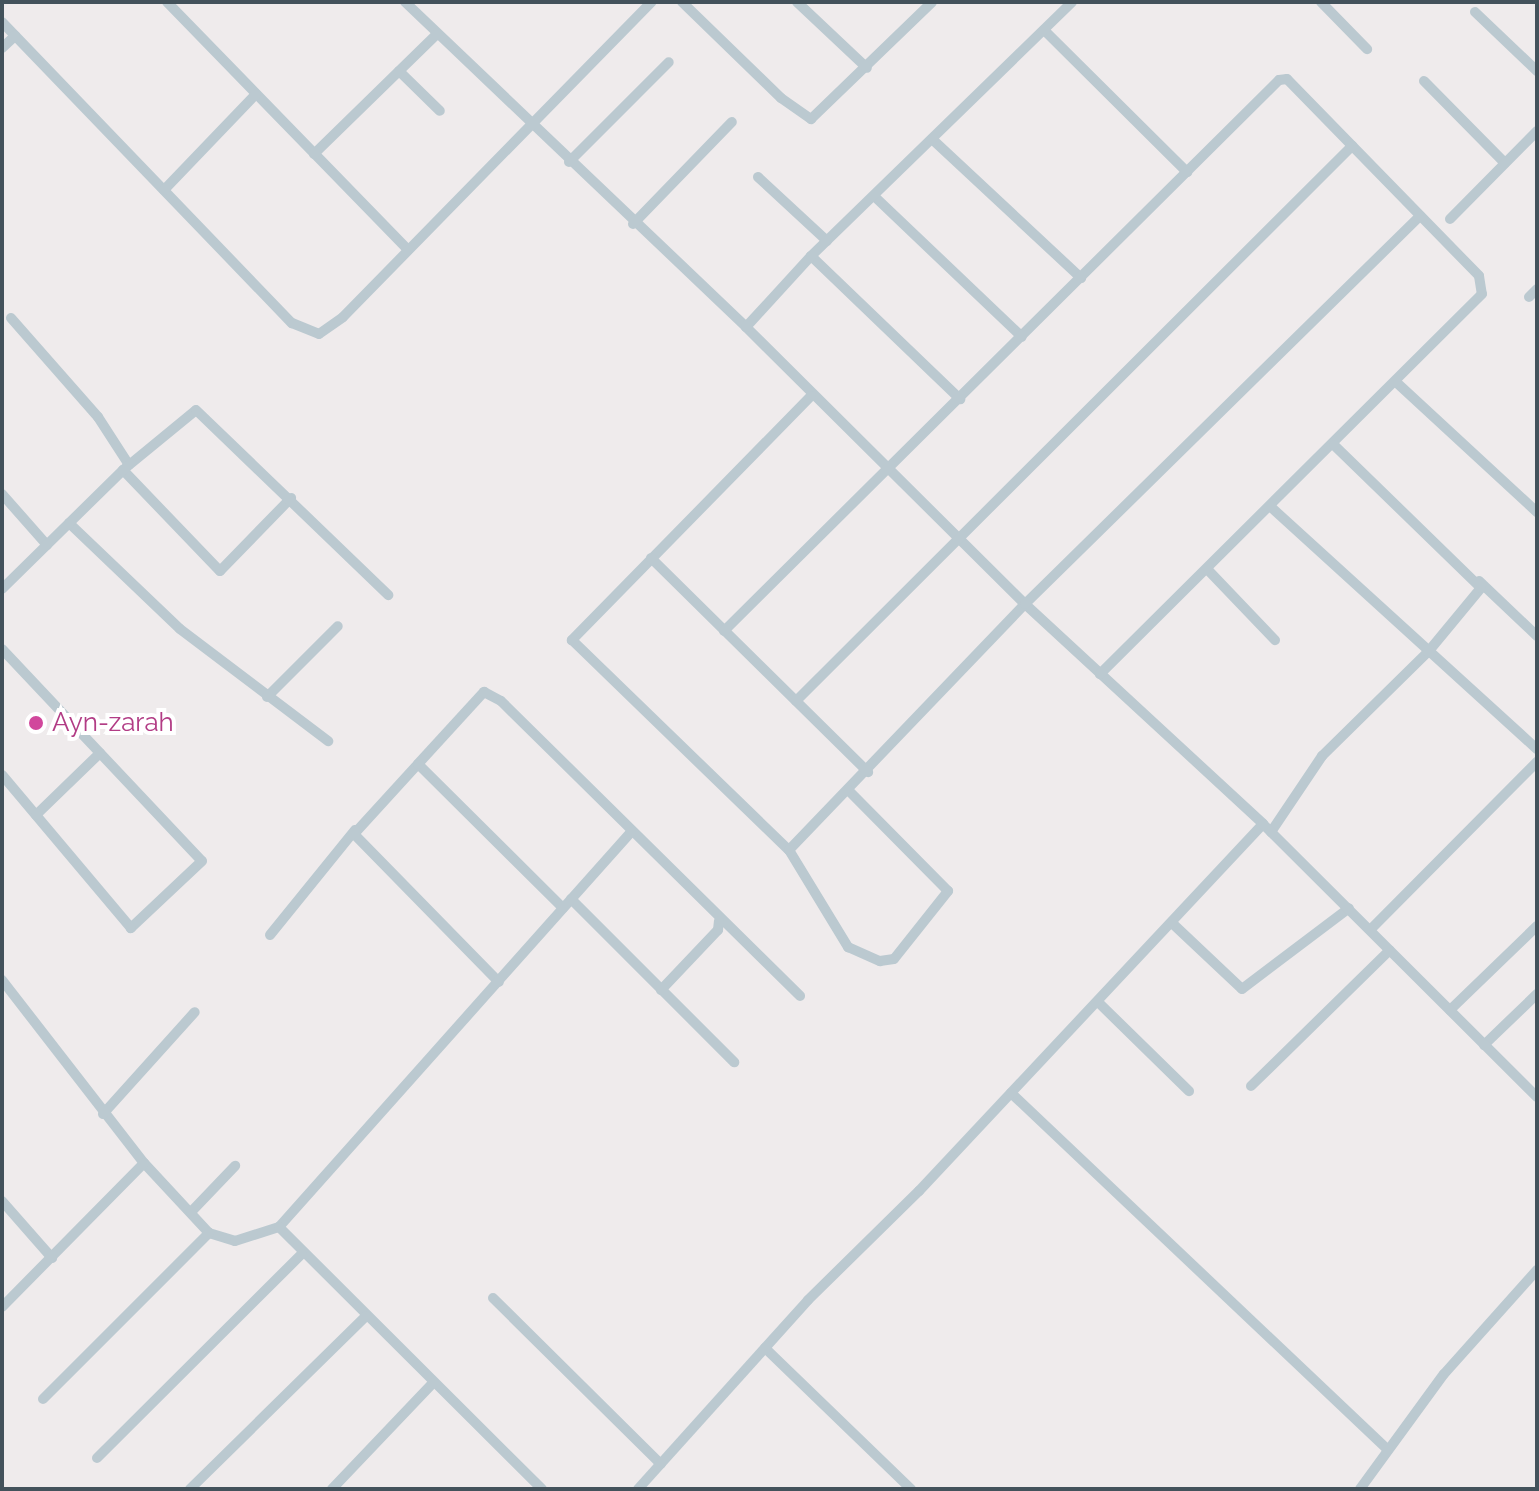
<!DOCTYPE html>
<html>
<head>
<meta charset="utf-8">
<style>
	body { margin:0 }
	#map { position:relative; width:1539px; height:1491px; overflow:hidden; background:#efebec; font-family:Raleway,sans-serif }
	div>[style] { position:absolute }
	.street>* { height:10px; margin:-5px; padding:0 5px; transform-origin:5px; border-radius:5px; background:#bbc9d0 }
	.dots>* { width:22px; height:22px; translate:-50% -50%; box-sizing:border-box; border:4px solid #fff; border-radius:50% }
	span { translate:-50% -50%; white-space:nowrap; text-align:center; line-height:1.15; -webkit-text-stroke:8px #fff; paint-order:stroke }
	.hotel-label { font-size:26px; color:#b23c85 }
	.left { translate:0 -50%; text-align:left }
	.frame { position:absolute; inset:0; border:4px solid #43525b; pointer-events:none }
</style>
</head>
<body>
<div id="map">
	<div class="street">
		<i style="left:167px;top:2px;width:346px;rotate:45.8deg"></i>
		<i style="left:405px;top:2px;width:471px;rotate:43.6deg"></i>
		<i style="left:746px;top:327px;width:393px;rotate:44.8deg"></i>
		<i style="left:1025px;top:604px;width:324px;rotate:42.7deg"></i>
		<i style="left:682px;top:2px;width:138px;rotate:44.1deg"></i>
		<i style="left:781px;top:98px;width:37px;rotate:35deg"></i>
		<i style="left:811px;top:119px;width:168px;rotate:-44deg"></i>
		<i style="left:797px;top:2px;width:96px;rotate:43.3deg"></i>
		<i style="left:1321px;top:2px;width:66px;rotate:45.6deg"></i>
		<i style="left:1475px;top:12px;width:86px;rotate:43.6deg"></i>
		<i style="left:2px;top:22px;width:418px;rotate:46.1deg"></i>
		<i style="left:292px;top:323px;width:29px;rotate:22deg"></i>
		<i style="left:319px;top:334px;width:29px;rotate:-35deg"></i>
		<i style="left:343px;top:317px;width:441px;rotate:-45.6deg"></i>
		<i style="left:1044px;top:30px;width:202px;rotate:44.8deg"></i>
		<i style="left:2px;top:48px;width:18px;rotate:-43deg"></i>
		<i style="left:399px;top:71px;width:57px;rotate:44.3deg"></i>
		<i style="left:1424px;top:81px;width:115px;rotate:45.4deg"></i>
		<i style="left:932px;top:139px;width:204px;rotate:43deg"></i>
		<i style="left:314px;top:154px;width:172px;rotate:-44.3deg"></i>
		<i style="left:569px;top:162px;width:141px;rotate:-45deg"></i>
		<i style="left:758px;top:177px;width:94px;rotate:42.8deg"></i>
		<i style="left:164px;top:190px;width:133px;rotate:-46.2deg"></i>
		<i style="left:874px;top:196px;width:204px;rotate:43.6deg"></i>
		<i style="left:1450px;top:219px;width:124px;rotate:-45.3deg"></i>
		<i style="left:633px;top:224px;width:142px;rotate:-45.9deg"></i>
		<i style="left:811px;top:256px;width:207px;rotate:43.8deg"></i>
		<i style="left:1529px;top:297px;width:11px;rotate:-45deg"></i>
		<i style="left:11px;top:318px;width:132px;rotate:48.7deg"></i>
		<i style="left:98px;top:417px;width:57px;rotate:57.1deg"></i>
		<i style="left:746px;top:327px;width:96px;rotate:-47.5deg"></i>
		<i style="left:811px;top:256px;width:364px;rotate:-44.2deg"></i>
		<i style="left:1396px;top:382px;width:192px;rotate:42.7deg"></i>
		<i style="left:811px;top:396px;width:342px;rotate:134.4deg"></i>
		<i style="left:572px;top:640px;width:302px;rotate:44.1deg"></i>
		<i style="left:789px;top:850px;width:341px;rotate:-46.2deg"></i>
		<i style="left:1025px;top:604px;width:554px;rotate:-44.49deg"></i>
		<i style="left:123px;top:470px;width:140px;rotate:46.2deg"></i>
		<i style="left:220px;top:571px;width:102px;rotate:-45.8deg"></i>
		<i style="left:2px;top:494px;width:68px;rotate:48.6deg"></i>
		<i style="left:1272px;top:508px;width:358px;rotate:42.3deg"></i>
		<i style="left:69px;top:523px;width:153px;rotate:43.7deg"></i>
		<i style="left:180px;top:629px;width:186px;rotate:37.1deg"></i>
		<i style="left:651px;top:558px;width:305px;rotate:44.6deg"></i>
		<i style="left:1208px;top:570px;width:97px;rotate:46.3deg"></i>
		<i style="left:1479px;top:581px;width:80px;rotate:43.5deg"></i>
		<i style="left:2px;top:589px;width:170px;rotate:-44.5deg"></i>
		<i style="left:123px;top:470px;width:94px;rotate:-39.4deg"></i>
		<i style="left:196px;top:410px;width:267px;rotate:43.9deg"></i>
		<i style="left:724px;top:631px;width:782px;rotate:-44.79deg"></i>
		<i style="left:1279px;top:80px;width:8px;rotate:-7deg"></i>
		<i style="left:1287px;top:79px;width:275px;rotate:45.7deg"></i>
		<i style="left:1479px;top:276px;width:18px;rotate:81deg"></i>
		<i style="left:1482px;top:294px;width:539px;rotate:135.15deg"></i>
		<i style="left:2px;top:649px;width:291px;rotate:46.7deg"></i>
		<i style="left:202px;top:861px;width:98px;rotate:136.7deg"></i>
		<i style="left:131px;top:928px;width:200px;rotate:-130.1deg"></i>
		<i style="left:267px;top:697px;width:100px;rotate:-45deg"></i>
		<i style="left:796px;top:701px;width:786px;rotate:-44.95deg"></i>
		<i style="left:418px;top:764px;width:95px;rotate:132.4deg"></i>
		<i style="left:354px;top:834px;width:207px;rotate:45.6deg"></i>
		<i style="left:36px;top:815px;width:89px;rotate:-44.1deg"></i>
		<i style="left:1271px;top:832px;width:92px;rotate:-56.1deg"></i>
		<i style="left:1322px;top:756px;width:148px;rotate:-44.5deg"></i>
		<i style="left:1428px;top:652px;width:83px;rotate:-50.4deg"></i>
		<i style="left:1481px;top:588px;width:205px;rotate:-135.8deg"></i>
		<i style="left:789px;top:850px;width:114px;rotate:58.7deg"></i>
		<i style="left:848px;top:947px;width:35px;rotate:24deg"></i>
		<i style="left:880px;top:961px;width:14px;rotate:-8deg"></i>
		<i style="left:894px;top:959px;width:87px;rotate:-51.5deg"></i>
		<i style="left:948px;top:891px;width:141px;rotate:-134.7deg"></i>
		<i style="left:571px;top:899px;width:231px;rotate:45deg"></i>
		<i style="left:563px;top:908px;width:204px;rotate:-135.2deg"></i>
		<i style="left:418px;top:764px;width:98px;rotate:-47.5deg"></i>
		<i style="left:484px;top:692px;width:19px;rotate:28deg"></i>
		<i style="left:501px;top:701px;width:420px;rotate:44.6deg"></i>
		<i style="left:1172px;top:923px;width:96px;rotate:43.3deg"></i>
		<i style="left:1242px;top:989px;width:134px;rotate:-37.1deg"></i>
		<i style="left:1370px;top:930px;width:237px;rotate:-45.2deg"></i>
		<i style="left:270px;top:935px;width:135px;rotate:-51deg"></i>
		<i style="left:2px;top:980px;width:232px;rotate:52.2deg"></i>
		<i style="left:144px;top:1163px;width:96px;rotate:47.1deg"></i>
		<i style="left:209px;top:1233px;width:27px;rotate:17deg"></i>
		<i style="left:235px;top:1241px;width:46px;rotate:-17.7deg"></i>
		<i style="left:279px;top:1227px;width:529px;rotate:-48.29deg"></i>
		<i style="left:661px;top:990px;width:83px;rotate:-46.5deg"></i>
		<i style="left:718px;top:930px;width:9px;rotate:-84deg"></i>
		<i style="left:1099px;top:1003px;width:126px;rotate:44.4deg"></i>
		<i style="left:1450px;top:1010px;width:121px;rotate:-44deg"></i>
		<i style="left:1484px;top:1045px;width:74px;rotate:-43.9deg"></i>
		<i style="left:1251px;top:1086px;width:194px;rotate:-44.4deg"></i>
		<i style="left:1011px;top:1093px;width:518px;rotate:43.43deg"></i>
		<i style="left:103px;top:1114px;width:137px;rotate:-48deg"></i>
		<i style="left:2px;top:1201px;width:76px;rotate:48.7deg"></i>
		<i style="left:191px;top:1212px;width:64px;rotate:-46.3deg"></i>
		<i style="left:279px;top:1227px;width:371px;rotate:44.9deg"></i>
		<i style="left:493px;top:1298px;width:236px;rotate:44.7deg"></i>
		<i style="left:2px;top:1307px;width:202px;rotate:-45.4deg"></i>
		<i style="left:765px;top:1348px;width:203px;rotate:44deg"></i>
		<i style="left:43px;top:1399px;width:235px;rotate:-45deg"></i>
		<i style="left:97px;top:1458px;width:289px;rotate:-44.9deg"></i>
		<i style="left:190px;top:1489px;width:247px;rotate:-44.5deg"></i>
		<i style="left:332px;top:1489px;width:146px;rotate:-46.4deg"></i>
		<i style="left:638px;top:1489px;width:254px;rotate:-48deg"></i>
		<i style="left:808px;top:1300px;width:156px;rotate:-44.5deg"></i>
		<i style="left:919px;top:1191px;width:503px;rotate:-46.85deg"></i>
		<i style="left:1263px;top:824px;width:387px;rotate:44.9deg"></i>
		<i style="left:1360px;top:1489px;width:142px;rotate:-53.9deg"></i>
		<i style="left:1444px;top:1374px;width:140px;rotate:-48.2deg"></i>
	</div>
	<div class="dots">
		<i style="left:36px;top:723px;background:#d1479c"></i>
	</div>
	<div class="hotel-label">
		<span class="left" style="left:52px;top:723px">Ayn-zarah</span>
	</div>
	<div class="frame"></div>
</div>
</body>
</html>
